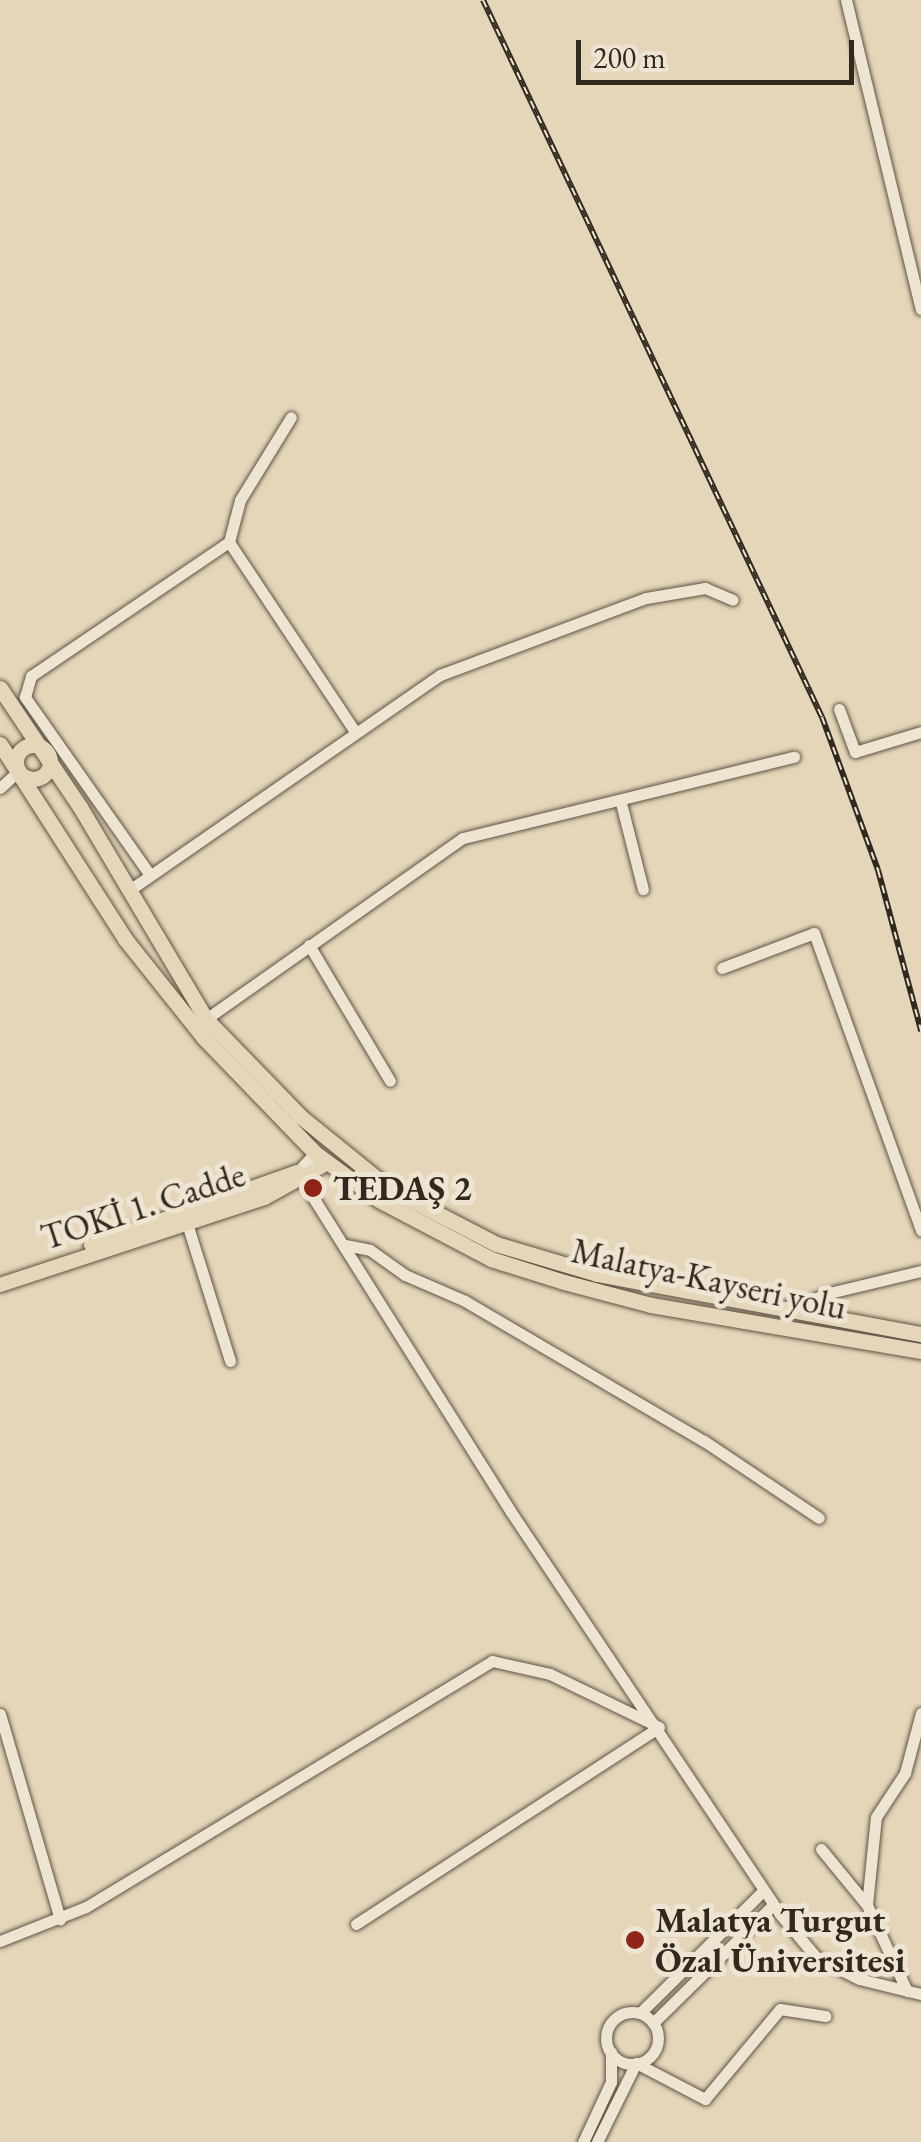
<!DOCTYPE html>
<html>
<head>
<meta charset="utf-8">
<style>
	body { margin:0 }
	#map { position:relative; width:921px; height:2142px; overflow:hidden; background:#e5d6b9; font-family:"EB Garamond",serif }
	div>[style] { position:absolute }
	.roads { filter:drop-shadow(0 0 2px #5f5445) drop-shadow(0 0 2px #5f5445) }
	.minor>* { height:11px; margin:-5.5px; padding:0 5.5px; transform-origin:5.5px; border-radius:5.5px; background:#eee4d2 }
	.minor>.ring { margin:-5.5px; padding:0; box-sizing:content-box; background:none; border:11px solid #eee4d2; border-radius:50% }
	.major>* { height:14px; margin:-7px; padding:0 7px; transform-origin:7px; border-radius:7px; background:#e5d6b9 }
	.highway>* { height:15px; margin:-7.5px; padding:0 7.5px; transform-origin:7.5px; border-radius:7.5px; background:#e5d6b9 }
	.highway>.ring { margin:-7.5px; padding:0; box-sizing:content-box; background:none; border:15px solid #e5d6b9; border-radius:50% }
	.rail>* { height:6px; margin-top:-3px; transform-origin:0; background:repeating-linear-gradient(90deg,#eee4d2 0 8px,#32291e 0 16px); box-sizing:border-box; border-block:2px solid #32291e }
	.dots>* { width:28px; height:28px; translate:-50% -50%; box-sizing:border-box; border:5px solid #eee4d2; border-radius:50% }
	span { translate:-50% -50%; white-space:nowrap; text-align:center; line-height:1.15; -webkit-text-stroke:10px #eee4d2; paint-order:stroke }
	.poi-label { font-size:35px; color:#32291e; font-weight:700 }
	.left { translate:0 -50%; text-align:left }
	.street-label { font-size:35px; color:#32291e }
	.scale { position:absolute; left:576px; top:40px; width:278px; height:45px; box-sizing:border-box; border:5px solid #32291e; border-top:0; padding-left:12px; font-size:30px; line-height:35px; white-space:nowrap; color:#32291e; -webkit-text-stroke:8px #eee4d2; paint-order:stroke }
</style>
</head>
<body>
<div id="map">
	<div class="roads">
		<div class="minor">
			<i style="left:846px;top:0;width:318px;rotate:76.4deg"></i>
			<i style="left:229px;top:542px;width:43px;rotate:-75.3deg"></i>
			<i style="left:240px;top:500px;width:97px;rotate:-58.4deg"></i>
			<i style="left:839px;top:709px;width:46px;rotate:69.6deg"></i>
			<i style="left:855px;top:752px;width:69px;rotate:-16.9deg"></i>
			<i style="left:0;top:788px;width:25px;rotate:-43deg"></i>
			<i style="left:621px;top:803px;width:89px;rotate:75.7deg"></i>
			<i style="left:150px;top:875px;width:218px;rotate:-125.1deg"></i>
			<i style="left:25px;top:697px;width:22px;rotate:-74deg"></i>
			<i style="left:31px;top:676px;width:239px;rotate:-34.1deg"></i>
			<i style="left:229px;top:542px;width:226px;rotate:56.4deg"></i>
			<i style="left:131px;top:889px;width:376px;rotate:-34.7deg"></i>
			<i style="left:440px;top:675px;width:220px;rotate:-20.5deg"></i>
			<i style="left:646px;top:598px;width:60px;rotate:-9.6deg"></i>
			<i style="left:705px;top:588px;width:30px;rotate:23deg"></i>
			<i style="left:309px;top:945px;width:158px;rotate:59.2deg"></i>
			<i style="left:722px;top:968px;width:98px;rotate:-20.8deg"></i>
			<i style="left:814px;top:933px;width:316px;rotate:70.2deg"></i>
			<i style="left:206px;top:1019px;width:314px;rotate:-35.2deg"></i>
			<i style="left:463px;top:838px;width:341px;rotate:-13.8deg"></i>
			<i style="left:315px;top:1153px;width:26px;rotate:133deg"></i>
			<i style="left:297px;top:1172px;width:9px;rotate:58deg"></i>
			<i style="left:302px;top:1180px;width:392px;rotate:57.8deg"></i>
			<i style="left:511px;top:1512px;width:482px;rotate:56.2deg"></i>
			<i style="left:779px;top:1913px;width:57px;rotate:49.9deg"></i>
			<i style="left:816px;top:1957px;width:48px;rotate:27.1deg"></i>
			<i style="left:859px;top:1979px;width:64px;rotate:13.6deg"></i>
			<i style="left:185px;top:1217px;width:151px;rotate:72.6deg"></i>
			<i style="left:345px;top:1245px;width:25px;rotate:11deg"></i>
			<i style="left:370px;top:1250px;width:43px;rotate:35.5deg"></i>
			<i style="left:405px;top:1275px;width:65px;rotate:23.4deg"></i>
			<i style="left:465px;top:1301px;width:277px;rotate:30.4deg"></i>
			<i style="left:704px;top:1441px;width:138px;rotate:33.8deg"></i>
			<i style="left:792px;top:1309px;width:36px;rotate:-24deg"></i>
			<i style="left:825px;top:1294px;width:99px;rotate:-13.5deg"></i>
			<i style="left:0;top:1714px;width:214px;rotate:73.7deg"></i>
			<i style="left:821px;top:1849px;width:72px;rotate:50.6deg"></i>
			<i style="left:867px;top:1905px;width:95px;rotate:65.1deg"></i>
			<i style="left:867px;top:1905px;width:88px;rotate:-84.2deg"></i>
			<i style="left:876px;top:1817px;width:53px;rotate:-56.6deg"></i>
			<i style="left:905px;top:1773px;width:62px;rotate:-75.1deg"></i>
			<i style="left:356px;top:1924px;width:361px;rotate:-33deg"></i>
			<i style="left:0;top:1941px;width:92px;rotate:-21.6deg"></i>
			<i style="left:86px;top:1907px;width:475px;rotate:-31.2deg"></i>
			<i style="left:492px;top:1661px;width:59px;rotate:12.6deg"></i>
			<i style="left:550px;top:1674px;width:121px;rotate:25.9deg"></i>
			<i class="ring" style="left:606px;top:2012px;width:41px;height:41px"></i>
			<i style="left:640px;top:2013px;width:173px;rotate:-44.8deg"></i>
			<i style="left:653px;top:2023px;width:168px;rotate:-44.5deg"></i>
			<i style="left:583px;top:2142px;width:66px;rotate:-65deg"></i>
			<i style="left:611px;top:2082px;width:30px;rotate:-90deg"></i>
			<i style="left:597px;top:2142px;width:88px;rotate:-63.7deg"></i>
			<i style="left:636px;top:2063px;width:78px;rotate:27.6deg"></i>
			<i style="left:705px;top:2099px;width:117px;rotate:-50.2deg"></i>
			<i style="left:780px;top:2009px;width:46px;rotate:8.8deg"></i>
		</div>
		<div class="major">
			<i style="left:91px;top:1245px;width:219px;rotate:-19.5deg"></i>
			<i style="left:0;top:1285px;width:279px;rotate:-18.2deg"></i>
			<i style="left:265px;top:1198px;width:72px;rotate:-29.1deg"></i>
		</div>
		<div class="highway">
			<i style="left:0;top:688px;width:143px;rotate:56.1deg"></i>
			<i style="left:80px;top:807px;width:247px;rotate:59.3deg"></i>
			<i style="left:206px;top:1019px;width:136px;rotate:45.9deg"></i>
			<i style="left:301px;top:1117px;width:114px;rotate:39deg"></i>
			<i style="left:390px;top:1189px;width:119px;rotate:27.4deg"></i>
			<i style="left:496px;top:1244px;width:105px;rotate:16.5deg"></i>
			<i style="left:597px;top:1274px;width:330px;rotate:10.5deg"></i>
			<i style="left:0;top:744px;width:232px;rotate:57.3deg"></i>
			<i style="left:125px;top:939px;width:127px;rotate:51.4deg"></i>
			<i style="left:204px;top:1038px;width:160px;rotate:46deg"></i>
			<i style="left:315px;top:1153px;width:79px;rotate:36.3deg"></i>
			<i style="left:379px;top:1200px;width:127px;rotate:27.8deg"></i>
			<i style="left:491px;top:1259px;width:77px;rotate:17.5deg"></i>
			<i style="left:564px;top:1282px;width:90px;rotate:14.8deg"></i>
			<i style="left:651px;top:1305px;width:274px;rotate:9.7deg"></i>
			<i class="ring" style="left:16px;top:745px;width:19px;height:19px"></i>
		</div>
	</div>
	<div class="rail">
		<i style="left:483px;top:0;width:793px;rotate:64.7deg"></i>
		<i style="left:822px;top:717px;width:163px;rotate:69.9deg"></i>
		<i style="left:878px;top:870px;width:167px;rotate:75deg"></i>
	</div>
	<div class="dots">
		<i style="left:313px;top:1188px;background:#8f2418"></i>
		<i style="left:635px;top:1940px;background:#8f2418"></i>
	</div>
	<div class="poi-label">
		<span class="left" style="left:333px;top:1188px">TEDAŞ 2</span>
		<span class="left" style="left:655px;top:1940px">Malatya Turgut<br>Özal Üniversitesi</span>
	</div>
	<div class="street-label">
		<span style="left:143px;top:1206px;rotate:-18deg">TOKİ 1. Cadde</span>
		<span style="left:709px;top:1279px;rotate:12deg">Malatya-Kayseri yolu</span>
	</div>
	<div class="scale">200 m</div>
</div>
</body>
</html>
